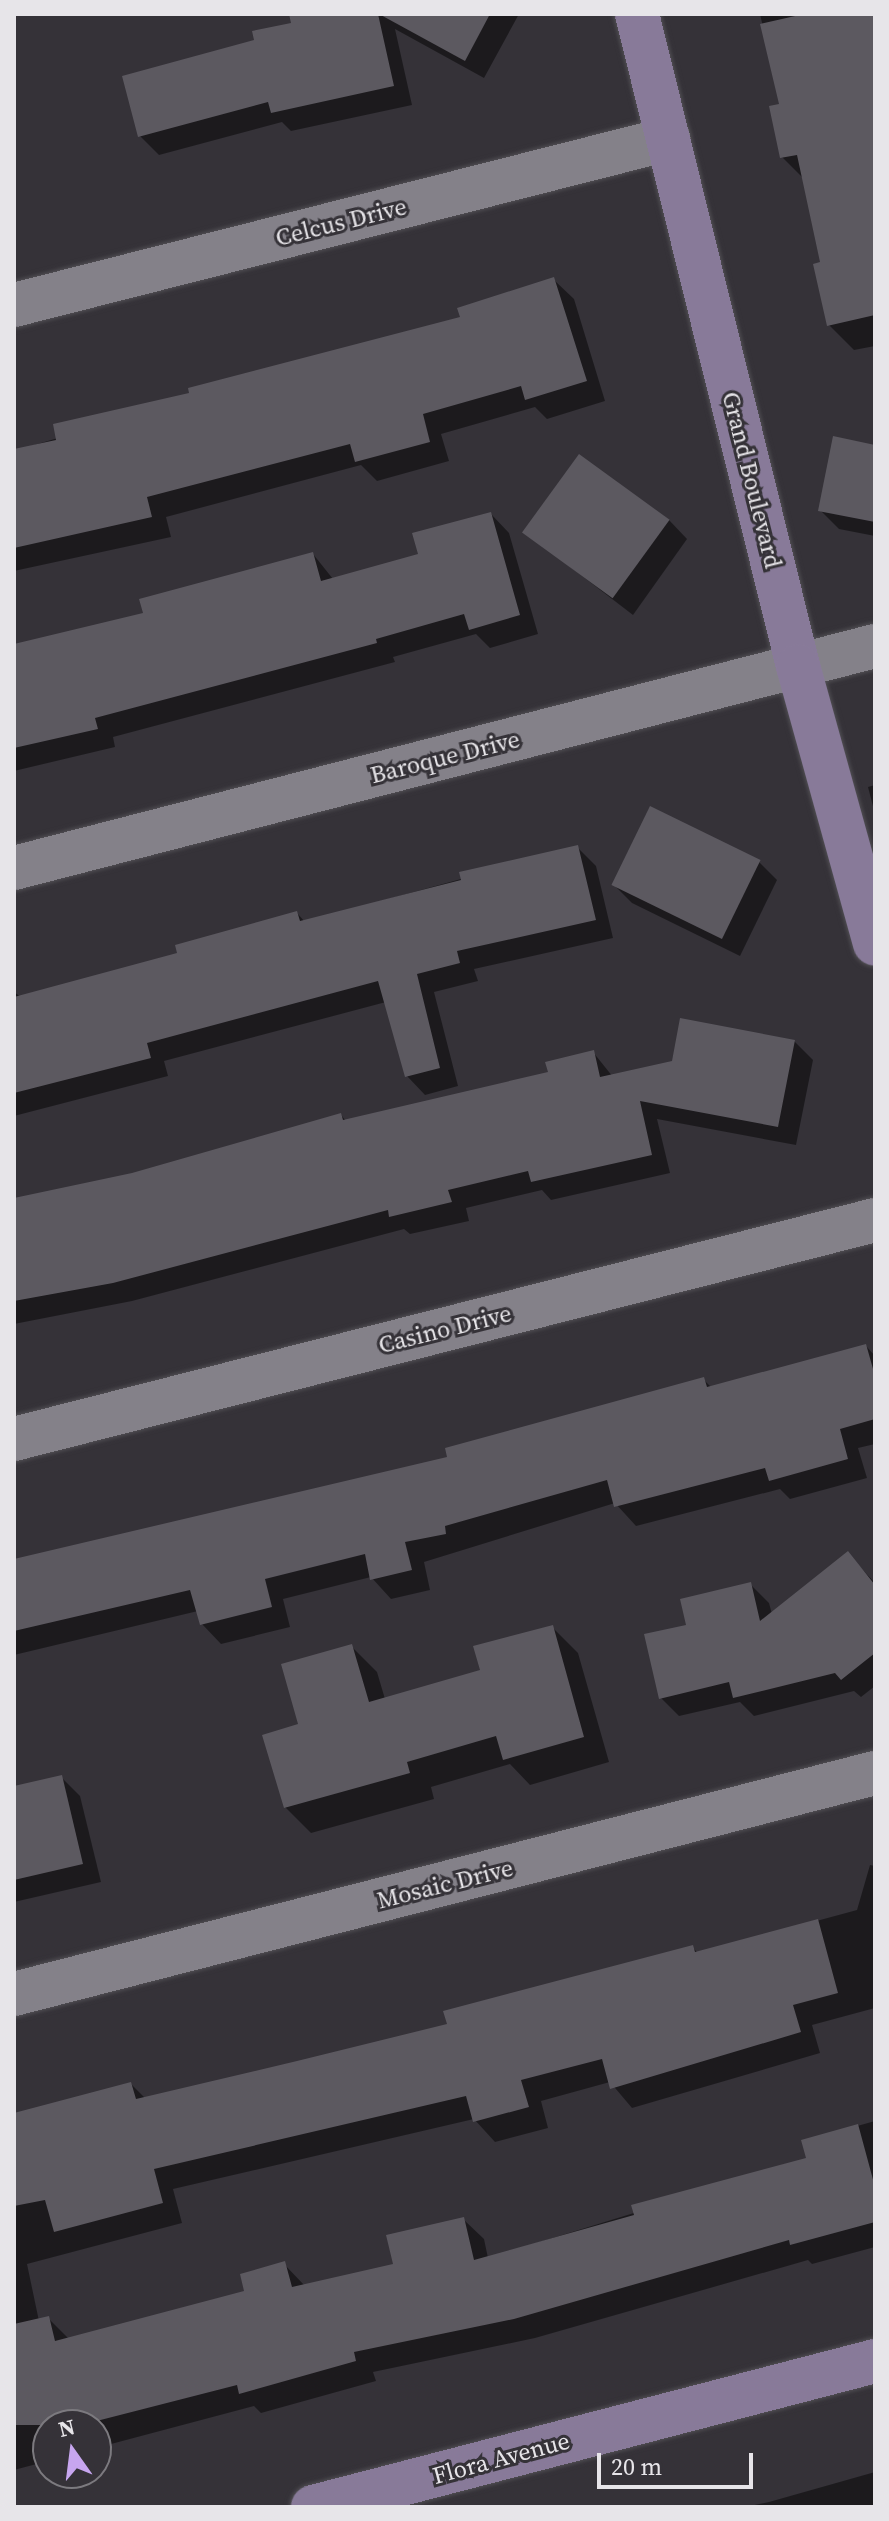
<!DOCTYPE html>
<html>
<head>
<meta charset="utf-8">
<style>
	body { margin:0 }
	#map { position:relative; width:889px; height:2521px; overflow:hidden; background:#353238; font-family:"Source Serif 4",serif }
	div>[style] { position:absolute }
	.shadow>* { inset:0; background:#0007 }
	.building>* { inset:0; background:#5c5960; transform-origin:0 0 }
	.roads { filter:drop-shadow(0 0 2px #514f54) drop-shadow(0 0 2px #514f54) }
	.street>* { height:44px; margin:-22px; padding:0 22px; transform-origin:22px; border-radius:22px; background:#848189 }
	.secondary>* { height:44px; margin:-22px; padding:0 22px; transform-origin:22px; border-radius:22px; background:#887a99 }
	span { translate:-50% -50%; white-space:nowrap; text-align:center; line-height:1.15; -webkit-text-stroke:6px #353238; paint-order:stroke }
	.street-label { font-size:24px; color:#e7e5e9 }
	.frame { position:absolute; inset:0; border:16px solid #e7e5e9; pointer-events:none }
	.north { position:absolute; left:32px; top:2409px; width:80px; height:80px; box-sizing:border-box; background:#353238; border:2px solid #7c7a7f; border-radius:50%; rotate:346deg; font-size:22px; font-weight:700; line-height:32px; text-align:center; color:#e7e5e9 }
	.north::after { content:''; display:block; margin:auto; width:28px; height:36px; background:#c7a6ef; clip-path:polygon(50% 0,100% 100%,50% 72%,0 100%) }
	.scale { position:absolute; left:597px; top:2453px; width:156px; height:36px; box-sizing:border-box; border:4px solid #e7e5e9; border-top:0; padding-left:10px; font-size:24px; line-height:28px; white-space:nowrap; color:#e7e5e9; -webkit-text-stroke:6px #353238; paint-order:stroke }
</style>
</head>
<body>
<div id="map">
	<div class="shadow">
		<i style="clip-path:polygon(291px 14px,519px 14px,484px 78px,395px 29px,412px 105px,291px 131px,282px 122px,159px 155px,140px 136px,257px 41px,293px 25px)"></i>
		<i style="clip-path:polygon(760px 14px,875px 14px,875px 346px,854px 350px,829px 325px,823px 264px,805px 180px,782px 157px,781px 106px)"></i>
		<i style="clip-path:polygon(554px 280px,574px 299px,605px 401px,547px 419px,535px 407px,441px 434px,449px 461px,377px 481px,361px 465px,166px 517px,171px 537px,14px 571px,14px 451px,462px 318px)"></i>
		<i style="clip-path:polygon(875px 447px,875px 536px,839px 529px,820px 510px)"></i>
		<i style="clip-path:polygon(491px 514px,509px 533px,538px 634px,490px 648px,476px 634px,393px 657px,395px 662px,113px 737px,115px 747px,14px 771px,14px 646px,146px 615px,313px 554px,333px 579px,420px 556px)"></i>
		<i style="clip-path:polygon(669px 520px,687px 539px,633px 615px,526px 533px)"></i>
		<i style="clip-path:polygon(875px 785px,875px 814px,868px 787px)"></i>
		<i style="clip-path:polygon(577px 847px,596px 866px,613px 938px,474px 969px,478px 981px,434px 992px,458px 1086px,425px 1095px,407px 1076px,386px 1002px,164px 1061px,168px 1076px,14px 1116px,14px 992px,21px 997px,179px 955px,297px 913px,305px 922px)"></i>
		<i style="clip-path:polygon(759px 862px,777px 880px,740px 956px,632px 903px,613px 884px)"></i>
		<i style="clip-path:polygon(794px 1041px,813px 1060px,796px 1145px,657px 1119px,670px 1173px,551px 1200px,542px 1190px,466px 1208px,469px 1221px,410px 1234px,404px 1229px,132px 1301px,14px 1324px,14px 1200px,132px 1175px,341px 1115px,346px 1121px,550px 1073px,593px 1052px,613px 1077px)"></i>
		<i style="clip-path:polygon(866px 1346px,875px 1356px,875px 1444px,858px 1448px,867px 1478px,790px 1499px,780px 1489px,636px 1526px,615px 1503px,424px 1562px,430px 1590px,391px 1599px,371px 1577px,283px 1599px,290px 1627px,221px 1644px,202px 1624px,198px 1611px,14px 1655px,14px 1561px,450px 1459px,703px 1379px,712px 1388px)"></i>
		<i style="clip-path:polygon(848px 1554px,875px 1583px,875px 1686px,861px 1697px,854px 1691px,754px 1716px,740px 1702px,679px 1716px,661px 1698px,751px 1585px,769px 1603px,772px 1614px)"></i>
		<i style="clip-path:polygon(552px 1627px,578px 1653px,609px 1762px,530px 1785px,510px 1764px,431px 1787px,434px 1799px,311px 1833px,285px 1807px,301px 1725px,352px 1647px,377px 1672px,385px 1699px,483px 1671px)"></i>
		<i style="clip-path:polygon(61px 1777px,80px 1796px,101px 1882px,14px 1902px,14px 1788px)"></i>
		<i style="clip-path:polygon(870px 1865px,875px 1866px,875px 2008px,812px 2025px,820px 2053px,632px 2108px,610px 2082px,541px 2101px,548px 2128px,495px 2142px,474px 2119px,173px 2189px,182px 2223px,27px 2264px,39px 2321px,49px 2319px,69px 2339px,247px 2292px,284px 2264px,305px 2286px,396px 2265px,463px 2219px,484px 2239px,488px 2258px,809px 2159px,804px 2141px,875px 2121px,875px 2247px,812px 2264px,808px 2260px,535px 2338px,373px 2372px,376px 2381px,261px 2413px,254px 2406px,96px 2448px,96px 2425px,48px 2425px,48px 2461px,14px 2470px,14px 2124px,131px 2084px,146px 2099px,449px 2026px,692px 1947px,698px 1953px,857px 1910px)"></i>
		<i style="clip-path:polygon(875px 2472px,875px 2507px,745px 2507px,769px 2502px)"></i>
	</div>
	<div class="building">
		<i style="clip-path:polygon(289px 14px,378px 14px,394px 86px,271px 113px,268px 102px,138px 137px,122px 76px,254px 40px,252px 31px,291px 23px)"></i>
		<i style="clip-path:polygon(379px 14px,490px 14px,465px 61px)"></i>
		<i style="clip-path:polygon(804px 14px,875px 14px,875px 315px,827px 326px,813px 264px,820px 262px,797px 155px,780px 158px,769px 106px,779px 104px,760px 24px)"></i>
		<i style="clip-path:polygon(554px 277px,587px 381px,525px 400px,521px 386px,423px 414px,430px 442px,355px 462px,350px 444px,147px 497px,152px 517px,14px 548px,14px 449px,56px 440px,53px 424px,189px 393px,188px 388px,460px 317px,457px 308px)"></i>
		<i style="clip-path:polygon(833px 436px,875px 445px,875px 522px,818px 511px)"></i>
		<i style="left:579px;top:454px;width:112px;height:97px;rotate:36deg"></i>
		<i style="clip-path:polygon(491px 512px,520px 615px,469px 630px,464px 614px,376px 639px,377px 643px,95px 718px,98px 729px,14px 748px,14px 644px,143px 613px,139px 599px,313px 552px,321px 581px,418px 554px,412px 533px)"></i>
		<i style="left:650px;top:806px;width:123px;height:88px;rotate:26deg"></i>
		<i style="clip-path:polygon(578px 845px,596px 920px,457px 951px,460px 963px,417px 974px,440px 1068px,405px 1077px,378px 981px,147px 1043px,151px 1058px,14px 1093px,14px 997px,177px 953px,175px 945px,297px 911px,300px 921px,461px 880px,459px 872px)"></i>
		<i style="clip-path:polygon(680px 1018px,795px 1040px,778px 1127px,640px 1101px,652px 1155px,531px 1182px,528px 1171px,448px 1190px,452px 1202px,389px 1217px,388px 1210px,113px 1283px,14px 1301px,14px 1198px,132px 1173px,341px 1113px,343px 1120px,548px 1072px,545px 1062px,594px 1050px,600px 1077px,672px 1061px)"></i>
		<i style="clip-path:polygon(866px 1344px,875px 1376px,875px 1419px,840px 1429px,848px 1459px,769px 1481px,765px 1468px,614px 1507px,607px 1480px,445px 1526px,446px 1534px,405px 1542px,412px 1570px,370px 1580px,365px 1554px,265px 1579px,272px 1607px,200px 1625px,190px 1590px,14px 1631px,14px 1559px,447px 1457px,445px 1448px,704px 1377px,707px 1387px)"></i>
		<i style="clip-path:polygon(848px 1551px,875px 1585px,875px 1653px,841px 1680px,835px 1673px,733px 1698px,729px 1682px,659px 1699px,644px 1634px,686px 1625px,680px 1599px,751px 1582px,760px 1621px)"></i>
		<i style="clip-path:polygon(553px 1625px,584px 1737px,503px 1760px,496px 1736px,407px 1762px,410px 1773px,284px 1808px,262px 1735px,298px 1724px,281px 1664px,352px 1644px,369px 1702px,480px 1670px,473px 1646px)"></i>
		<i style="clip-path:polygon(62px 1775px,83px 1864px,14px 1880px,14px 1786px)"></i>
		<i style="clip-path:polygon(818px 1919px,838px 1993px,793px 2005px,801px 2032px,610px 2089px,602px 2059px,521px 2080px,529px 2107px,473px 2122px,466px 2096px,154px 2169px,163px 2203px,54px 2232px,45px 2200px,14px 2206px,14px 2113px,131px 2082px,136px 2099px,297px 2061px,447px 2024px,443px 2011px,693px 1945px,695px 1952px)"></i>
		<i style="clip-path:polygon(858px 2124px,875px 2187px,875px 2222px,790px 2245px,789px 2240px,514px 2319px,354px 2352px,356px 2361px,239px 2394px,237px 2385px,81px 2425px,14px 2425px,14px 2324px,49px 2316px,55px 2341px,244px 2291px,240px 2274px,285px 2261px,292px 2287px,393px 2264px,386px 2235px,464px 2217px,474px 2260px,634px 2215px,631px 2205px,806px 2158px,801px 2140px)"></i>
	</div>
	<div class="roads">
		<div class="street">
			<i style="left:14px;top:305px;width:675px;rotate:-14.24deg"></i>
			<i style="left:14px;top:868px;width:889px;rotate:-14.46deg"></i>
			<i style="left:14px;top:1439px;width:888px;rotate:-14.27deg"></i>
			<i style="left:14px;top:1994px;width:889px;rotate:-14.4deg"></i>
		</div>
		<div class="secondary">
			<i style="left:637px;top:14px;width:672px;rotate:76.13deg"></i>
			<i style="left:798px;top:666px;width:288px;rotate:74.5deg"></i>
			<i style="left:313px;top:2507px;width:581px;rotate:-14.56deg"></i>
		</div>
	</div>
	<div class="street-label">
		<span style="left:341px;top:222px;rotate:-14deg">Celcus Drive</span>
		<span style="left:752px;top:480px;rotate:76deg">Grand Boulevard</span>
		<span style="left:445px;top:757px;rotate:-14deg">Baroque Drive</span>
		<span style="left:445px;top:1329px;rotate:-14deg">Casino Drive</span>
		<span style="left:445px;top:1884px;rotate:-14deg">Mosaic Drive</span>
		<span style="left:501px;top:2458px;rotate:-15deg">Flora Avenue</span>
	</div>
	<div class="frame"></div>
	<div class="north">N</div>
	<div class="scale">20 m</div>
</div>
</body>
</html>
